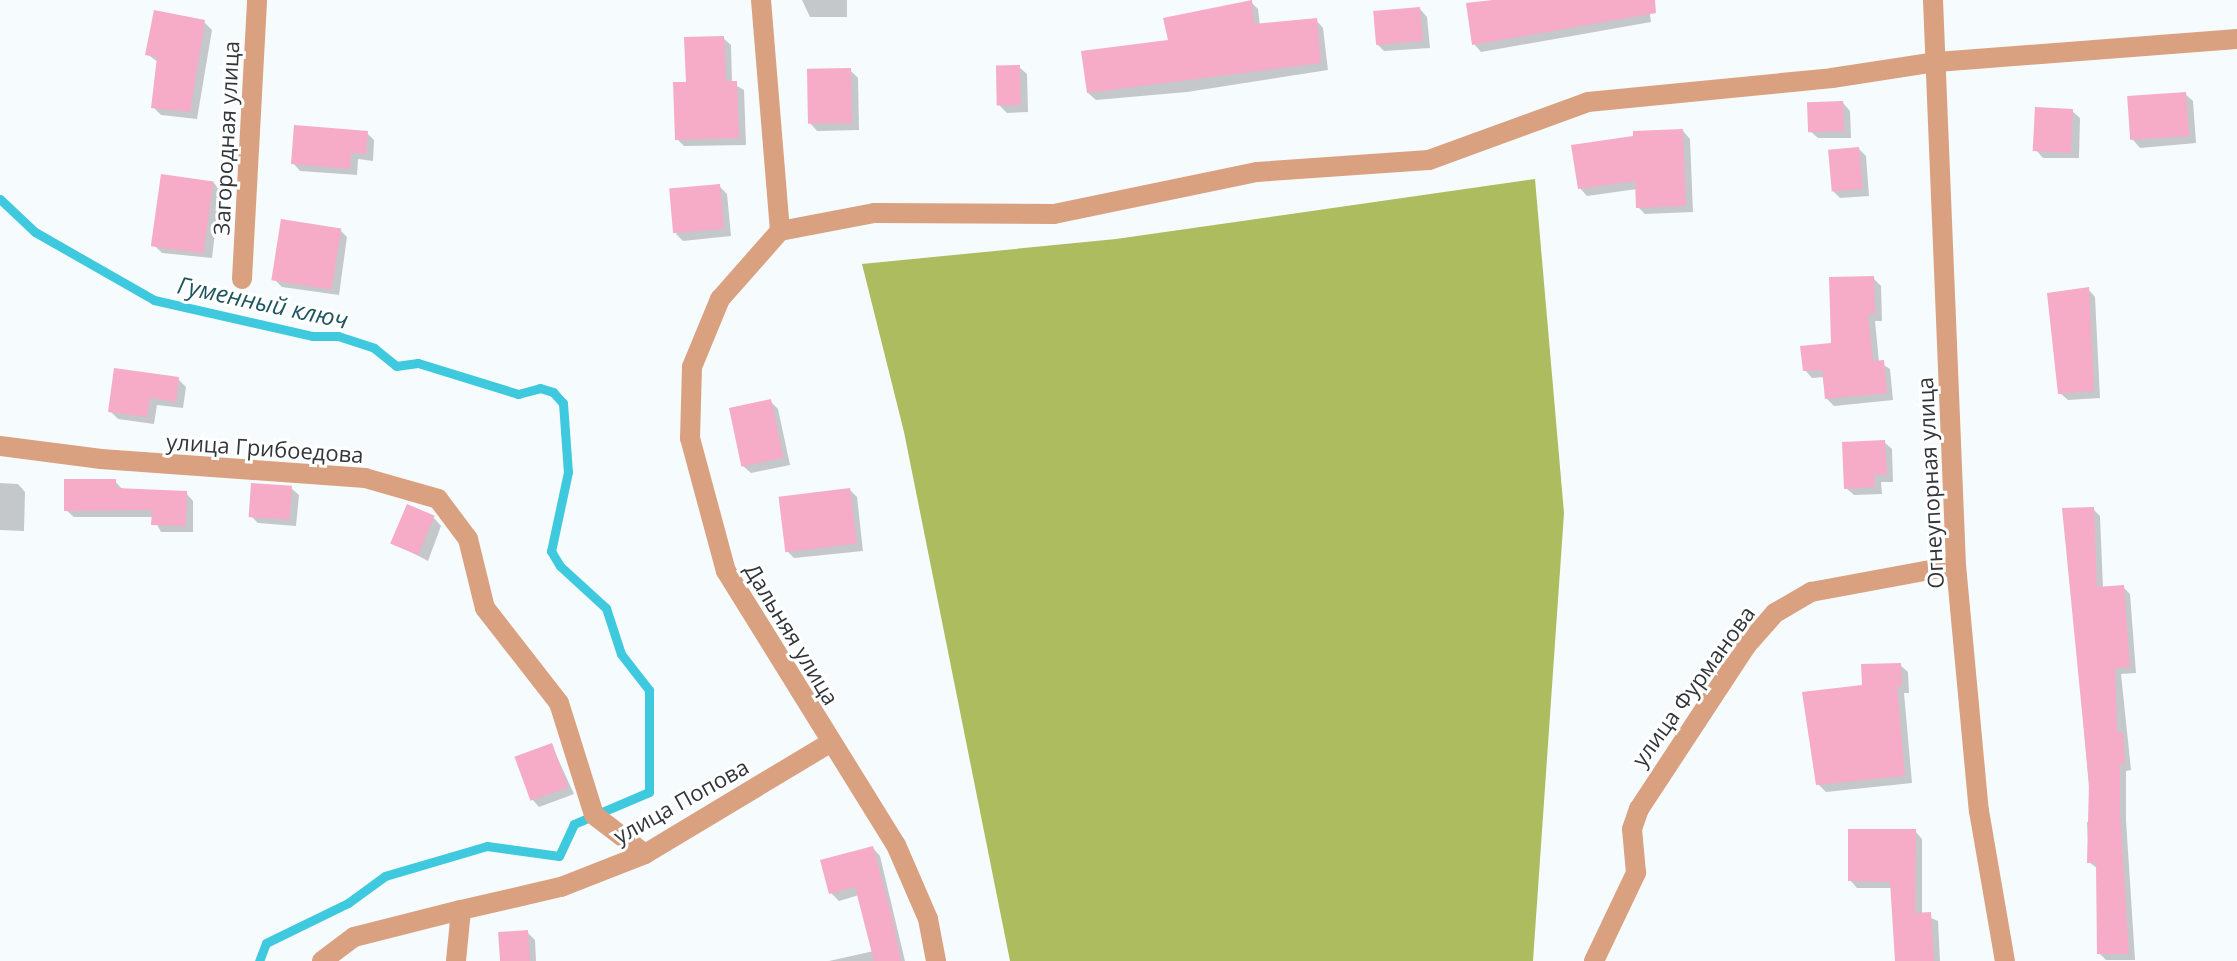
<!DOCTYPE html>
<html>
<head>
<meta charset="utf-8">
<style>
	body { margin:0 }
	#map { position:relative; width:2237px; height:961px; overflow:hidden; background:#f6fbfe; font-family:"Open Sans",sans-serif }
	div>[style] { position:absolute }
	.forest>* { inset:0; background:#aebc60 }
	.shadow>* { inset:0; background:#0003 }
	.stream>* { height:9px; margin:-4.5px; padding:0 4.5px; transform-origin:4.5px; border-radius:4.5px; background:#3fc9df }
	.building>* { inset:0; background:#f6abc7; transform-origin:0 0 }
	.minor>* { height:20px; margin:-10px; padding:0 10px; transform-origin:10px; border-radius:10px; background:#d9a180 }
	span { translate:-50% -50%; white-space:nowrap; text-align:center; line-height:1.15; -webkit-text-stroke:6px #fff; paint-order:stroke }
	.street-label { font-size:22px; color:#333638 }
	.water-label { font-size:24px; color:#1e5660; font-style:italic }
</style>
</head>
<body>
<div id="map">
	<div class="forest">
		<i style="clip-path:polygon(1535px 179px,1564px 513px,1533px 961px,1010px 961px,904px 432px,862px 264px,1116px 239px)"></i>
	</div>
	<div class="shadow">
		<i style="clip-path:polygon(802px 0,847px 0,847px 17px,810px 17px)"></i>
		<i style="clip-path:polygon(1509px 0,1648px 0,1651px 22px,1481px 52px,1474px 44px)"></i>
		<i style="clip-path:polygon(1251px 2px,1258px 9px,1260px 26px,1316px 20px,1323px 28px,1328px 70px,1187px 92px,1096px 100px,1088px 93px,1171px 42px,1166px 20px)"></i>
		<i style="clip-path:polygon(1420px 9px,1427px 17px,1430px 48px,1384px 51px,1377px 44px)"></i>
		<i style="clip-path:polygon(204px 22px,212px 30px,197px 119px,161px 115px,153px 107px,158px 62px,147px 54px)"></i>
		<i style="clip-path:polygon(723px 38px,731px 45px,732px 83px,744px 90px,746px 145px,684px 146px,677px 139px,688px 84px)"></i>
		<i style="clip-path:polygon(1019px 67px,1027px 74px,1028px 112px,1007px 113px,999px 105px)"></i>
		<i style="clip-path:polygon(850px 70px,858px 78px,859px 130px,817px 131px,810px 123px)"></i>
		<i style="clip-path:polygon(2185px 94px,2193px 101px,2196px 143px,2140px 148px,2133px 140px)"></i>
		<i style="clip-path:polygon(1843px 103px,1850px 111px,1851px 138px,1818px 138px,1810px 131px)"></i>
		<i style="clip-path:polygon(2072px 111px,2080px 118px,2079px 158px,2043px 158px,2036px 150px)"></i>
		<i style="clip-path:polygon(1683px 131px,1690px 139px,1693px 212px,1645px 214px,1638px 207px,1637px 189px,1587px 196px,1580px 188px)"></i>
		<i style="clip-path:polygon(367px 133px,374px 140px,373px 161px,358px 159px,357px 175px,300px 171px,293px 163px)"></i>
		<i style="clip-path:polygon(1859px 149px,1866px 156px,1869px 196px,1840px 198px,1833px 191px)"></i>
		<i style="clip-path:polygon(213px 182px,220px 190px,212px 258px,162px 253px,154px 245px)"></i>
		<i style="clip-path:polygon(719px 186px,727px 194px,731px 236px,683px 241px,676px 234px)"></i>
		<i style="clip-path:polygon(340px 230px,347px 237px,339px 295px,282px 287px,274px 279px)"></i>
		<i style="clip-path:polygon(1873px 278px,1881px 286px,1882px 321px,1875px 321px,1879px 362px,1890px 369px,1893px 400px,1834px 406px,1826px 398px,1825px 377px,1812px 378px,1805px 370px,1833px 345px)"></i>
		<i style="clip-path:polygon(2088px 289px,2095px 297px,2100px 398px,2068px 400px,2060px 393px)"></i>
		<i style="clip-path:polygon(178px 379px,186px 387px,183px 408px,157px 405px,154px 424px,118px 419px,110px 411px)"></i>
		<i style="clip-path:polygon(771px 402px,778px 409px,790px 465px,751px 473px,743px 466px)"></i>
		<i style="clip-path:polygon(1884px 442px,1892px 449px,1893px 482px,1881px 482px,1882px 494px,1854px 495px,1846px 488px)"></i>
		<i style="clip-path:polygon(115px 481px,122px 489px,186px 493px,193px 501px,193px 532px,161px 532px,153px 517px,74px 517px,66px 510px)"></i>
		<i style="clip-path:polygon(0 483px,18px 484px,25px 492px,24px 531px,0 530px)"></i>
		<i style="clip-path:polygon(291px 488px,299px 495px,296px 526px,258px 523px,251px 516px)"></i>
		<i style="clip-path:polygon(850px 490px,857px 497px,863px 551px,794px 558px,786px 550px)"></i>
		<i style="clip-path:polygon(2093px 509px,2100px 516px,2103px 588px,2123px 587px,2130px 594px,2136px 673px,2121px 674px,2131px 770px,2126px 771px,2126px 820px,2135px 960px,2106px 960px,2099px 953px,2098px 869px,2089px 862px,2087px 822px,2092px 822px,2065px 510px)"></i>
		<i style="clip-path:polygon(434px 518px,441px 526px,428px 561px,394px 543px)"></i>
		<i style="clip-path:polygon(1900px 665px,1908px 672px,1909px 693px,1904px 693px,1912px 783px,1826px 792px,1818px 784px,1864px 687px)"></i>
		<i style="clip-path:polygon(552px 746px,574px 794px,539px 807px,532px 799px)"></i>
		<i style="clip-path:polygon(1915px 831px,1922px 839px,1922px 914px,1938px 921px,1940px 961px,1897px 961px,1893px 888px,1857px 888px,1850px 880px)"></i>
		<i style="clip-path:polygon(873px 848px,880px 856px,905px 961px,829px 961px,874px 951px,859px 895px,839px 901px,831px 893px)"></i>
		<i style="clip-path:polygon(527px 932px,535px 940px,536px 961px,502px 961px)"></i>
	</div>
	<div class="stream">
		<i style="left:0;top:199px;width:48px;rotate:43.3deg"></i>
		<i style="left:35px;top:232px;width:137px;rotate:29.7deg"></i>
		<i style="left:154px;top:300px;width:163px;rotate:12.8deg"></i>
		<i style="left:313px;top:336px;width:25px"></i>
		<i style="left:338px;top:336px;width:38px;rotate:18deg"></i>
		<i style="left:374px;top:348px;width:28px;rotate:39deg"></i>
		<i style="left:396px;top:366px;width:22px;rotate:-8deg"></i>
		<i style="left:418px;top:363px;width:105px;rotate:17.2deg"></i>
		<i style="left:518px;top:394px;width:23px;rotate:-15deg"></i>
		<i style="left:540px;top:388px;width:14px;rotate:17deg"></i>
		<i style="left:553px;top:392px;width:15px;rotate:48deg"></i>
		<i style="left:563px;top:403px;width:69px;rotate:85.9deg"></i>
		<i style="left:568px;top:472px;width:81px;rotate:102.1deg"></i>
		<i style="left:551px;top:551px;width:17px;rotate:59deg"></i>
		<i style="left:560px;top:566px;width:62px;rotate:42.4deg"></i>
		<i style="left:606px;top:608px;width:48px;rotate:71.9deg"></i>
		<i style="left:621px;top:654px;width:46px;rotate:52.1deg"></i>
		<i style="left:649px;top:690px;width:102px;rotate:90deg"></i>
		<i style="left:649px;top:792px;width:82px;rotate:156.9deg"></i>
		<i style="left:574px;top:824px;width:35px;rotate:115deg"></i>
		<i style="left:559px;top:856px;width:73px;rotate:-172.1deg"></i>
		<i style="left:487px;top:846px;width:106px;rotate:163.6deg"></i>
		<i style="left:385px;top:876px;width:46px;rotate:143.9deg"></i>
		<i style="left:348px;top:903px;width:91px;rotate:154deg"></i>
		<i style="left:266px;top:943px;width:19px;rotate:111deg"></i>
	</div>
	<div class="building">
		<i style="clip-path:polygon(1252px 0,1254px 24px,1317px 18px,1321px 63px,1087px 93px,1081px 51px,1168px 40px,1163px 18px)"></i>
		<i style="clip-path:polygon(1493px 0,1655px 0,1656px 13px,1472px 45px,1466px 3px)"></i>
		<i style="left:1420px;top:7px;width:34px;height:47px;rotate:85deg"></i>
		<i style="clip-path:polygon(154px 10px,205px 20px,190px 112px,151px 108px,157px 57px,145px 55px)"></i>
		<i style="clip-path:polygon(724px 36px,726px 81px,737px 81px,739px 138px,675px 140px,673px 82px,686px 82px,684px 37px)"></i>
		<i style="left:1020px;top:65px;width:40px;height:24px;rotate:89deg"></i>
		<i style="left:851px;top:68px;width:55px;height:44px;rotate:89deg"></i>
		<i style="left:2186px;top:92px;width:44px;height:59px;rotate:86deg"></i>
		<i style="left:1843px;top:101px;width:30px;height:36px;rotate:88deg"></i>
		<i style="left:2035px;top:107px;width:38px;height:44px;rotate:3deg"></i>
		<i style="clip-path:polygon(294px 125px,368px 131px,366px 154px,351px 153px,350px 169px,291px 164px)"></i>
		<i style="clip-path:polygon(1683px 129px,1686px 206px,1636px 208px,1635px 181px,1578px 189px,1571px 145px,1633px 136px,1633px 131px)"></i>
		<i style="left:1859px;top:147px;width:42px;height:31px;rotate:85deg"></i>
		<i style="left:161px;top:174px;width:53px;height:73px;rotate:8deg"></i>
		<i style="left:720px;top:184px;width:45px;height:51px;rotate:85deg"></i>
		<i style="left:281px;top:219px;width:61px;height:62px;rotate:9deg"></i>
		<i style="clip-path:polygon(1874px 276px,1875px 314px,1868px 314px,1873px 361px,1884px 360px,1887px 393px,1825px 399px,1822px 370px,1803px 371px,1800px 346px,1831px 343px,1829px 277px)"></i>
		<i style="clip-path:polygon(2089px 287px,2094px 391px,2058px 394px,2047px 293px)"></i>
		<i style="clip-path:polygon(114px 368px,179px 377px,176px 402px,150px 398px,147px 417px,108px 412px)"></i>
		<i style="left:771px;top:399px;width:60px;height:43px;rotate:78deg"></i>
		<i style="clip-path:polygon(1885px 440px,1887px 475px,1874px 475px,1875px 487px,1844px 489px,1842px 442px)"></i>
		<i style="clip-path:polygon(64px 479px,116px 479px,116px 488px,187px 491px,186px 526px,151px 525px,152px 510px,64px 511px)"></i>
		<i style="left:251px;top:483px;width:41px;height:34px;rotate:4deg"></i>
		<i style="left:850px;top:488px;width:56px;height:72px;rotate:83deg"></i>
		<i style="left:407px;top:504px;width:30px;height:43px;rotate:23deg"></i>
		<i style="clip-path:polygon(2094px 507px,2097px 587px,2124px 585px,2130px 667px,2115px 668px,2117px 732px,2123px 732px,2125px 764px,2120px 764px,2120px 812px,2129px 954px,2097px 954px,2096px 863px,2087px 863px,2089px 783px,2062px 508px)"></i>
		<i style="clip-path:polygon(1901px 663px,1902px 686px,1897px 686px,1905px 776px,1816px 785px,1802px 692px,1862px 685px,1861px 664px)"></i>
		<i style="left:552px;top:743px;width:47px;height:40px;rotate:70deg"></i>
		<i style="clip-path:polygon(1848px 829px,1916px 829px,1915px 913px,1931px 912px,1934px 961px,1895px 961px,1890px 882px,1848px 881px)"></i>
		<i style="clip-path:polygon(873px 846px,892px 917px,901px 961px,874px 961px,855px 887px,829px 894px,820px 860px)"></i>
		<i style="left:528px;top:930px;width:31px;height:30px;rotate:86deg"></i>
	</div>
	<div class="minor">
		<i style="left:761px;top:0;width:232px;rotate:85.3deg"></i>
		<i style="left:780px;top:231px;width:91px;rotate:131.4deg"></i>
		<i style="left:720px;top:299px;width:74px;rotate:112.4deg"></i>
		<i style="left:692px;top:367px;width:71px;rotate:91.6deg"></i>
		<i style="left:690px;top:438px;width:138px;rotate:74.9deg"></i>
		<i style="left:726px;top:571px;width:322px;rotate:58.2deg"></i>
		<i style="left:896px;top:845px;width:81px;rotate:66.6deg"></i>
		<i style="left:928px;top:919px;width:43px;rotate:79.2deg"></i>
		<i style="left:1933px;top:0;width:565px;rotate:87.67deg"></i>
		<i style="left:1956px;top:565px;width:247px;rotate:84.7deg"></i>
		<i style="left:1979px;top:811px;width:152px;rotate:80.2deg"></i>
		<i style="left:780px;top:231px;width:96px;rotate:-10.8deg"></i>
		<i style="left:874px;top:213px;width:180px;rotate:0.3deg"></i>
		<i style="left:1054px;top:214px;width:207px;rotate:-11.7deg"></i>
		<i style="left:1257px;top:172px;width:172px;rotate:-4deg"></i>
		<i style="left:1429px;top:160px;width:169px;rotate:-20deg"></i>
		<i style="left:1588px;top:102px;width:245px;rotate:-5.6deg"></i>
		<i style="left:1832px;top:78px;width:106px;rotate:-8.7deg"></i>
		<i style="left:1937px;top:62px;width:301px;rotate:-4.4deg"></i>
		<i style="left:242px;top:279px;width:279px;rotate:-86.9deg"></i>
		<i style="left:0;top:446px;width:102px;rotate:7.3deg"></i>
		<i style="left:101px;top:459px;width:265px;rotate:4.1deg"></i>
		<i style="left:365px;top:478px;width:76px;rotate:16deg"></i>
		<i style="left:438px;top:499px;width:50px;rotate:53.1deg"></i>
		<i style="left:468px;top:539px;width:71px;rotate:76.2deg"></i>
		<i style="left:485px;top:608px;width:120px;rotate:52.1deg"></i>
		<i style="left:559px;top:703px;width:117px;rotate:72.6deg"></i>
		<i style="left:594px;top:815px;width:64px;rotate:37.4deg"></i>
		<i style="left:322px;top:961px;width:40px;rotate:-37deg"></i>
		<i style="left:354px;top:937px;width:110px;rotate:-14.2deg"></i>
		<i style="left:456px;top:961px;width:51px;rotate:-84.4deg"></i>
		<i style="left:461px;top:910px;width:103px;rotate:-13deg"></i>
		<i style="left:561px;top:887px;width:90px;rotate:-21.4deg"></i>
		<i style="left:645px;top:854px;width:216px;rotate:-31deg"></i>
		<i style="left:1594px;top:961px;width:98px;rotate:-64.5deg"></i>
		<i style="left:1636px;top:873px;width:44px;rotate:-95.2deg"></i>
		<i style="left:1632px;top:829px;width:21px;rotate:-71deg"></i>
		<i style="left:1639px;top:809px;width:195px;rotate:-56.7deg"></i>
		<i style="left:1746px;top:646px;width:44px;rotate:-48.7deg"></i>
		<i style="left:1775px;top:613px;width:42px;rotate:-30.3deg"></i>
		<i style="left:1811px;top:592px;width:147px;rotate:-10.5deg"></i>
	</div>
	<div class="street-label">
		<span style="left:226px;top:138px;rotate:-87deg">Загородная улица</span>
		<span style="left:265px;top:448px;rotate:4deg">улица Грибоедова</span>
		<span style="left:1930px;top:483px;rotate:-93deg">Огнеупорная улица</span>
		<span style="left:792px;top:634px;rotate:59deg">Дальняя улица</span>
		<span style="left:1693px;top:686px;rotate:-54deg">улица Фурманова</span>
		<span style="left:681px;top:801px;rotate:-29deg">улица Попова</span>
	</div>
	<div class="water-label">
		<span style="left:263px;top:302px;rotate:12deg">Гуменный ключ</span>
	</div>
</div>
</body>
</html>
